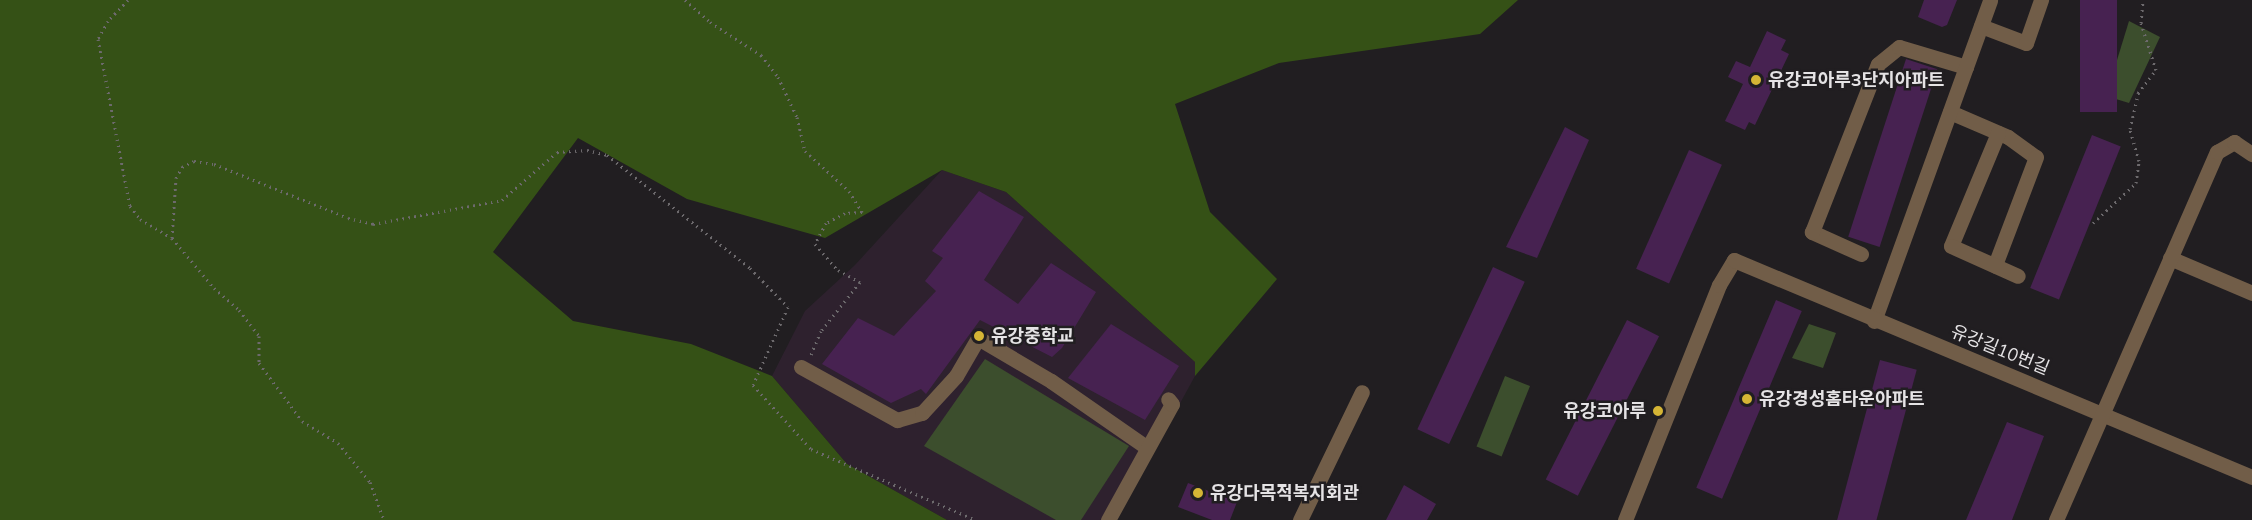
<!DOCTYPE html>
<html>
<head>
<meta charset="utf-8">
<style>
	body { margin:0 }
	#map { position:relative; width:2252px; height:520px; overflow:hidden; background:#211e21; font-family:Mulish,"Noto Sans KR",sans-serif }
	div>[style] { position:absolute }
	.education>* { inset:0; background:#2e212e }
	.green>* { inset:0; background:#3c4e2d; transform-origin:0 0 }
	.forest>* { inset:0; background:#355116 }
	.building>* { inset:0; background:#472251; transform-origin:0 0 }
	.path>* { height:3px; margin-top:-1.5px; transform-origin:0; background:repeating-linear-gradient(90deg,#6d6a6d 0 1.5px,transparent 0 6px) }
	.minor>* { height:15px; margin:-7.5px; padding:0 7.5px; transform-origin:7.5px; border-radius:7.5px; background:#715d48 }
	.dots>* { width:16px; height:16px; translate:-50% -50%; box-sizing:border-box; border:3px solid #211e21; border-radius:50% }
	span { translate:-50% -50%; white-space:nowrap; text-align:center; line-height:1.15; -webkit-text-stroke:5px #211e21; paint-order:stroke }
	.poi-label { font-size:18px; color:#e5e3e5; font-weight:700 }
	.left { translate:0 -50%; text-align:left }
	.right { translate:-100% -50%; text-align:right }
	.street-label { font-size:18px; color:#e5e3e5 }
</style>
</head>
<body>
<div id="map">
	<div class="education">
		<i style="clip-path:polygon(942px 170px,1006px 192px,1195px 362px,1195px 376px,1116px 520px,947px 520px,847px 464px,772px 376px,805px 311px,855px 265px)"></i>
	</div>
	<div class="green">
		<i style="clip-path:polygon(2129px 21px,2160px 37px,2129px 103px,2106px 96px)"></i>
		<i style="clip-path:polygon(1809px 324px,1836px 333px,1823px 368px,1792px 358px)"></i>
		<i style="clip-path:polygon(985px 359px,1129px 446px,1081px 520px,1056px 520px,924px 446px)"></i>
		<i style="left:1505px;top:376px;width:27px;height:76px;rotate:22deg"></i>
	</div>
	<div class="forest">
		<i style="clip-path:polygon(0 0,1518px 0,1480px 34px,1279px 63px,1175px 104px,1210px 212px,1277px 279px,1195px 376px,1195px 362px,1006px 192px,942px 170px,825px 238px,687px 199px,578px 138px,493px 252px,573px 321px,691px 344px,772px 376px,847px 464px,947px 520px,0 520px)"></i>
	</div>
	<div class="building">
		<i style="clip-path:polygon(1924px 0,1957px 0,1947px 25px,1942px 27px,1918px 17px)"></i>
		<i style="left:2080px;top:0;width:37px;height:112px"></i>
		<i style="clip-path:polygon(1767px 31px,1786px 40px,1781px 50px,1789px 54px,1755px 125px,1749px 122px,1745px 130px,1725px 121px,1743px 84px,1728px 77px,1736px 61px,1750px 67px)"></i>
		<i style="left:1906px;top:59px;width:33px;height:187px;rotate:18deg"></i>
		<i style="clip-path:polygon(1565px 127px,1589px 140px,1537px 258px,1506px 247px)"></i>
		<i style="left:2092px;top:135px;width:31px;height:165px;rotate:22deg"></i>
		<i style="left:1689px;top:150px;width:36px;height:130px;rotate:24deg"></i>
		<i style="clip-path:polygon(979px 191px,1024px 217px,984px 280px,1018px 304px,1051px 263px,1096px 292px,1062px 348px,1052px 357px,980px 320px,926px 394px,921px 389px,891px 403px,822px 364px,858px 318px,894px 336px,936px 291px,925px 281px,943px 258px,932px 251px)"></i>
		<i style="left:1493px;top:267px;width:35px;height:179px;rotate:25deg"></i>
		<i style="left:1776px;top:300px;width:28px;height:204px;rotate:23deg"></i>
		<i style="left:1627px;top:320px;width:36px;height:179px;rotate:27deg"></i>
		<i style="clip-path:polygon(1111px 324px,1179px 366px,1145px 420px,1068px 378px)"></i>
		<i style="left:1880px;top:360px;width:38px;height:172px;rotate:15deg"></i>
		<i style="clip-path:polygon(2007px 422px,2044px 436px,2012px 520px,1966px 520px)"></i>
		<i style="clip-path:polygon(1188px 483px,1237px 502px,1230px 520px,1212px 520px,1178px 507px)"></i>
		<i style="clip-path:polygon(1404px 485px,1436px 504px,1427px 520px,1386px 520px)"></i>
	</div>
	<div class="path">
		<i style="left:128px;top:0;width:29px;rotate:134deg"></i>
		<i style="left:108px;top:21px;width:21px;rotate:119deg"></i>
		<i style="left:98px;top:39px;width:170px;rotate:79.2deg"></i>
		<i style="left:130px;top:206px;width:16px;rotate:52deg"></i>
		<i style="left:140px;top:219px;width:37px;rotate:31deg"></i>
		<i style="left:172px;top:238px;width:65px;rotate:50deg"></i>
		<i style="left:214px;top:288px;width:33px;rotate:41deg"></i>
		<i style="left:239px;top:310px;width:33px;rotate:52deg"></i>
		<i style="left:259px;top:336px;width:27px;rotate:90deg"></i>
		<i style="left:259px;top:363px;width:72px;rotate:53.4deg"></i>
		<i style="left:302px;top:421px;width:42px;rotate:31.4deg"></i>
		<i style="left:338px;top:443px;width:50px;rotate:50.6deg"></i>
		<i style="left:370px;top:482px;width:40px;rotate:69.8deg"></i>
		<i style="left:685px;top:0;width:33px;rotate:41deg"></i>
		<i style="left:710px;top:22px;width:61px;rotate:32.9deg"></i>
		<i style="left:761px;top:55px;width:28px;rotate:52deg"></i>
		<i style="left:778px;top:77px;width:44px;rotate:64.6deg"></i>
		<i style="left:797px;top:117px;width:35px;rotate:77deg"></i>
		<i style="left:805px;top:151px;width:59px;rotate:42.3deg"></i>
		<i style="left:849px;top:191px;width:25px;rotate:58deg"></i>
		<i style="left:862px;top:212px;width:17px;rotate:177deg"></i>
		<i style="left:845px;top:213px;width:21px;rotate:152deg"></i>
		<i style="left:826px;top:223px;width:24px;rotate:118deg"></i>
		<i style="left:815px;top:244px;width:35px;rotate:49deg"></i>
		<i style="left:838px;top:270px;width:25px;rotate:29deg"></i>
		<i style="left:860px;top:282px;width:63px;rotate:128.5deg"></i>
		<i style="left:821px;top:331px;width:26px;rotate:113deg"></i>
		<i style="left:2093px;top:223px;width:59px;rotate:-42.9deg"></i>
		<i style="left:2136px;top:183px;width:22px;rotate:-82deg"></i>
		<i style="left:2139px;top:161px;width:33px;rotate:-106deg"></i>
		<i style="left:2130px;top:129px;width:37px;rotate:-77deg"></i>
		<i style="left:2138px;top:93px;width:29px;rotate:-52deg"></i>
		<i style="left:2156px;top:70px;width:49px;rotate:-107.7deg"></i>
		<i style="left:2141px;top:23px;width:23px;rotate:-85deg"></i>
		<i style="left:172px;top:238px;width:60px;rotate:-86.2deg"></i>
		<i style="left:176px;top:178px;width:13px;rotate:-61deg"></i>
		<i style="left:182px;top:167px;width:13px;rotate:-27deg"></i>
		<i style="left:194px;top:161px;width:20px;rotate:9deg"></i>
		<i style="left:214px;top:164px;width:144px;rotate:21.9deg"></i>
		<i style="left:348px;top:218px;width:26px;rotate:13deg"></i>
		<i style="left:373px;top:224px;width:131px;rotate:-10.5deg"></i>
		<i style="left:502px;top:200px;width:73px;rotate:-41.1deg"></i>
		<i style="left:557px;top:152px;width:30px;rotate:-4deg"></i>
		<i style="left:587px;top:150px;width:21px;rotate:14deg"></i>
		<i style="left:607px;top:155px;width:182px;rotate:38.3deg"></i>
		<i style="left:750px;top:268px;width:54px;rotate:45.7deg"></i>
		<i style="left:788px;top:307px;width:85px;rotate:114.2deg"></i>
		<i style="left:753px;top:385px;width:86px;rotate:47.8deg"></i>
		<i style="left:811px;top:449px;width:180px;rotate:23.3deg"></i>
	</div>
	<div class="minor">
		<i style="left:1981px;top:26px;width:48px;rotate:20.7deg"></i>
		<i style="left:2026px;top:43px;width:46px;rotate:-70.8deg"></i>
		<i style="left:1950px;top:112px;width:63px;rotate:23.3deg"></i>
		<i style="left:2008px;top:137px;width:34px;rotate:36deg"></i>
		<i style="left:2036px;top:157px;width:116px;rotate:110.8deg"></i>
		<i style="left:1998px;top:133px;width:122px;rotate:112.6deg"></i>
		<i style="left:1951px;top:246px;width:73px;rotate:24.1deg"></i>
		<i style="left:1861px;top:254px;width:54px;rotate:-155.8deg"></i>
		<i style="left:1812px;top:232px;width:180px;rotate:-68.6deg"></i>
		<i style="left:1878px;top:64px;width:27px;rotate:-39deg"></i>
		<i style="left:1899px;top:47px;width:70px;rotate:16.6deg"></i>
		<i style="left:2170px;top:258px;width:89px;rotate:23.1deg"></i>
		<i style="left:1874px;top:321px;width:341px;rotate:-70.1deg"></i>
		<i style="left:801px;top:367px;width:110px;rotate:28.9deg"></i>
		<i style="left:897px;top:420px;width:26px;rotate:-16deg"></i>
		<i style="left:922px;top:413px;width:50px;rotate:-47.4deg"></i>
		<i style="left:956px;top:376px;width:44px;rotate:-59.9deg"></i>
		<i style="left:978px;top:338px;width:85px;rotate:30.5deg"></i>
		<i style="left:1051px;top:381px;width:116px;rotate:34.8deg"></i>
		<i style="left:1108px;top:520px;width:132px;rotate:-61.1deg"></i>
		<i style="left:1172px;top:404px;width:6px;rotate:-129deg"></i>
		<i style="left:1300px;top:520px;width:142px;rotate:-64.2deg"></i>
		<i style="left:1625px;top:520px;width:253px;rotate:-68.2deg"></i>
		<i style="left:1719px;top:285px;width:29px;rotate:-59deg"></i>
		<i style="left:1734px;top:260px;width:562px;rotate:22.73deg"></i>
		<i style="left:2056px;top:520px;width:402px;rotate:-66.4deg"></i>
		<i style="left:2217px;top:152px;width:20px;rotate:-30deg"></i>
		<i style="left:2234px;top:142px;width:22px;rotate:34deg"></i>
	</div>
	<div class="dots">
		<i style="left:1756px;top:80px;background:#d5b535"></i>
		<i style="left:979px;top:336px;background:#d5b535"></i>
		<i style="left:1747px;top:399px;background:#d5b535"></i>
		<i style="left:1658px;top:411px;background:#d5b535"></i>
		<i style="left:1198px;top:493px;background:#d5b535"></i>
	</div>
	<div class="poi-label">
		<span class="left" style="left:1768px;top:80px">유강코아루3단지아파트</span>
		<span class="left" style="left:991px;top:336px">유강중학교</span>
		<span class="left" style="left:1759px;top:399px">유강경성홈타운아파트</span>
		<span class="right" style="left:1646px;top:411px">유강코아루</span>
		<span class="left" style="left:1210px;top:493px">유강다목적복지회관</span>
	</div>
	<div class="street-label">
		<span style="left:2000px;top:350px;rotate:22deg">유강길10번길</span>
	</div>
</div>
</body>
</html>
